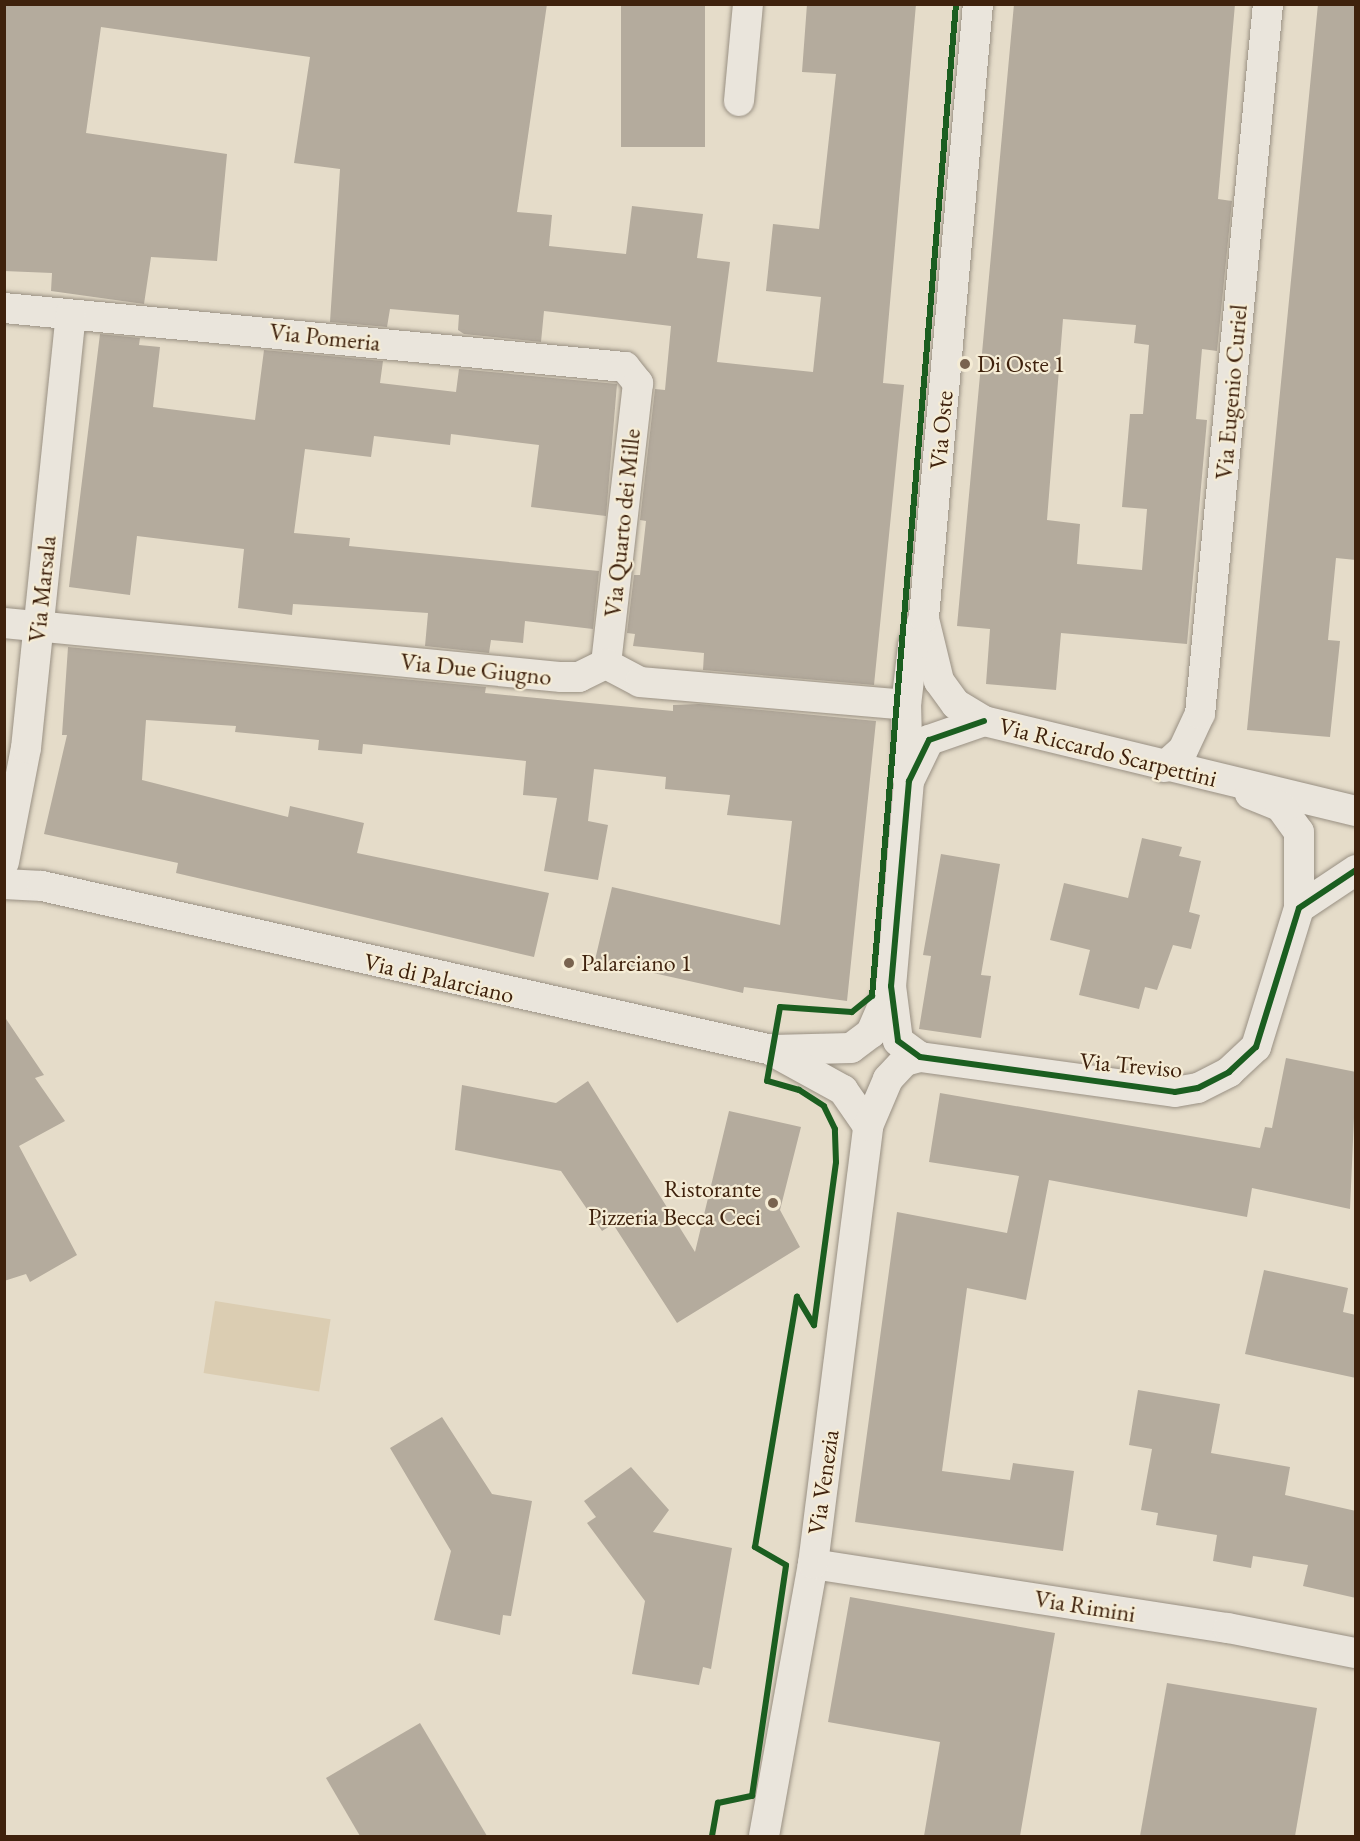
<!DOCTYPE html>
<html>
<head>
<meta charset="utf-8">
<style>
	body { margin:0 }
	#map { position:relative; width:1360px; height:1841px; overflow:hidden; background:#e5dcc9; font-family:"EB Garamond",serif }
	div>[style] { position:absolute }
	.green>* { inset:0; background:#dbcdb2; transform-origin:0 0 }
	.building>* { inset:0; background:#b4ab9d; transform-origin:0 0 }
	.roads { filter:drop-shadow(0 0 2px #999083) drop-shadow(0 0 2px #999083) }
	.minor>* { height:30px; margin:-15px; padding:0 15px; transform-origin:15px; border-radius:15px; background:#eae5dc }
	.cycleway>* { height:6px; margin:-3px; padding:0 3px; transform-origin:3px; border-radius:3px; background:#1b5e20 }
	.dots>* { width:16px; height:16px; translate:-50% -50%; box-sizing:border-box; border:3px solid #f5ecd5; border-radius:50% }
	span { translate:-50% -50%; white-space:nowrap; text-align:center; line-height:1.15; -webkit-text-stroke:4.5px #f5ecd5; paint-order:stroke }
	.street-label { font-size:24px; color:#3f220d }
	.poi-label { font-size:24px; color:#3f220d }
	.left { translate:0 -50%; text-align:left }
	.right { translate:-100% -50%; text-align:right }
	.frame { position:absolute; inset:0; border:6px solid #3f220d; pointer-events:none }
</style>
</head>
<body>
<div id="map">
	<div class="green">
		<i style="left:215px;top:1301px;width:117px;height:73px;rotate:9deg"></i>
	</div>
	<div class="building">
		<i style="clip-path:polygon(4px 4px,547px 4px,517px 212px,552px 215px,549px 246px,626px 254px,632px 206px,703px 214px,697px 258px,730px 262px,717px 362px,813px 372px,821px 297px,766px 291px,773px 224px,819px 229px,836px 74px,802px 72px,807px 4px,916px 4px,883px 383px,904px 385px,874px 685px,703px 670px,704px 653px,633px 646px,635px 634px,627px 633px,634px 575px,640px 575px,646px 521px,640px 520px,655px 389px,665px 390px,671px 326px,544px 311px,541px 342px,464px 334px,458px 330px,459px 315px,390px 309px,387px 327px,330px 322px,340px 169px,294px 163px,310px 57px,101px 27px,86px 133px,227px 154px,217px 261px,151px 257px,144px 304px,51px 291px,52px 273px,4px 271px)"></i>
		<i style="left:621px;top:4px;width:84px;height:143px"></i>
		<i style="clip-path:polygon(evenodd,1014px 4px,1235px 4px,1218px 199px,1232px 201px,1217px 351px,1202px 349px,1196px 419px,1207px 420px,1187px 644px,1061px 633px,1056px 690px,986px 684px,990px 629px,957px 626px,1014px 4px,1063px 319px,1136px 325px,1134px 343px,1149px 345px,1143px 414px,1130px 414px,1122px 507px,1147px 509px,1142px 570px,1077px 564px,1080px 524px,1047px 520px,1063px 319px)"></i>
		<i style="clip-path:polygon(1318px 4px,1356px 4px,1356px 560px,1336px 558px,1328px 640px,1340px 641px,1330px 737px,1247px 730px)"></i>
		<i style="clip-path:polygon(100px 334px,140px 338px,139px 345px,160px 347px,153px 407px,255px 420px,264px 350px,383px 361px,380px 383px,456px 392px,459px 369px,617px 384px,606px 516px,531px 507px,539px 445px,451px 434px,450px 445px,374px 436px,371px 457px,305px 449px,294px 533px,350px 538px,349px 546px,599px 571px,593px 629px,525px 621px,523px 643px,491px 640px,489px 653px,425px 646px,428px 613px,293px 604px,292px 615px,238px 608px,244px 549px,137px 536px,130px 595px,69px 587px)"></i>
		<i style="clip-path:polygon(68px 647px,486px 687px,485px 693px,673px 711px,673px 705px,699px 704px,876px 721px,847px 1001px,744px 987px,743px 993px,595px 960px,612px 887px,780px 925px,792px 821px,727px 815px,730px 795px,665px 789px,666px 777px,594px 769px,588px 821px,608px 825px,598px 880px,544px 871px,557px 798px,523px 795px,526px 761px,363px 744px,362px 754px,318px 750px,319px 740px,235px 732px,236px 726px,146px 720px,142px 780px,288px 817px,290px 806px,364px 823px,357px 853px,549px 893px,534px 957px,176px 873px,178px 863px,44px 834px,67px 735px,62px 735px)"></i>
		<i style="clip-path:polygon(1142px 838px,1182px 847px,1179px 856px,1201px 861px,1189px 912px,1200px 915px,1191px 949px,1173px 945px,1157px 990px,1145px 987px,1139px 1009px,1079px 995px,1090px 950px,1050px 940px,1064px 883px,1128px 898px)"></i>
		<i style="clip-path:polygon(941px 854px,1000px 864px,981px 975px,991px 976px,981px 1038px,919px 1029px,931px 956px,923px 955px)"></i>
		<i style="clip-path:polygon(4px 1016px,44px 1075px,35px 1078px,65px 1121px,19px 1146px,77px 1255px,30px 1282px,26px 1274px,4px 1281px)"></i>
		<i style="clip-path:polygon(1286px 1058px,1356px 1072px,1350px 1209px,1252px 1188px,1247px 1217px,1049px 1180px,1026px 1300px,967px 1288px,942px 1471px,1010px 1480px,1013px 1463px,1074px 1471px,1063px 1551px,855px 1522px,897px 1212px,1007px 1233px,1019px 1176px,929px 1162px,940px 1093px,1260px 1148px,1265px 1127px,1272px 1128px)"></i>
		<i style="clip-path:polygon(588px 1081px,695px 1252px,729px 1111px,801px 1127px,780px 1210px,800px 1247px,677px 1323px,613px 1224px,602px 1231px,561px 1171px,455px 1150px,462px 1085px,556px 1103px)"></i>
		<i style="clip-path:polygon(1264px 1270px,1348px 1288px,1343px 1312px,1356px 1315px,1356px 1378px,1245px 1354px)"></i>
		<i style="clip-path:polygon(1138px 1390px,1220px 1404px,1211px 1453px,1290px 1467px,1285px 1495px,1356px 1511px,1356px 1598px,1303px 1586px,1308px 1565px,1253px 1556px,1251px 1568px,1213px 1561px,1217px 1535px,1156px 1525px,1158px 1513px,1141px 1510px,1152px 1449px,1129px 1445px)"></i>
		<i style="clip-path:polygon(442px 1417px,492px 1494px,532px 1501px,511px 1616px,503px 1615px,500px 1635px,434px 1620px,451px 1551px,390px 1448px)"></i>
		<i style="clip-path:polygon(631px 1467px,669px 1510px,653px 1532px,732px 1548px,711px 1669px,703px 1667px,699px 1685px,632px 1674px,645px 1601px,587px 1523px,596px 1517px,584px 1501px)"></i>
		<i style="clip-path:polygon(850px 1597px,1055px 1633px,1020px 1836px,924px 1836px,940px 1742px,828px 1722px)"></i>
		<i style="clip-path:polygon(1167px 1683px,1317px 1708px,1295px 1836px,1140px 1836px)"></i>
		<i style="clip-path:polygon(420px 1723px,487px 1836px,360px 1836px,326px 1778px)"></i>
	</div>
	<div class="roads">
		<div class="minor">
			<i style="left:739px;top:101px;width:97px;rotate:-84.7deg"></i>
			<i style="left:4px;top:308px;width:624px;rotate:5.43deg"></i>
			<i style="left:625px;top:367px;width:21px;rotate:51deg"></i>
			<i style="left:638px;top:383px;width:283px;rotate:96.5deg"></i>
			<i style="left:4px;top:623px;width:560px;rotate:5.54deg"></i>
			<i style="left:561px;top:677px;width:18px"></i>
			<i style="left:579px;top:677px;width:30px;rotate:-26deg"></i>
			<i style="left:925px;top:623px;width:60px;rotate:76.4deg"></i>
			<i style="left:939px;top:681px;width:29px;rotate:54deg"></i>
			<i style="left:956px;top:704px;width:33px;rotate:31deg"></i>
			<i style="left:984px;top:721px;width:383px;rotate:13.6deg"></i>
			<i style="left:606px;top:664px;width:38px;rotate:28deg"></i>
			<i style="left:640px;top:682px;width:267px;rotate:4.9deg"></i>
			<i style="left:984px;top:721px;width:58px;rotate:160.9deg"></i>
			<i style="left:929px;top:740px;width:46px;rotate:116deg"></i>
			<i style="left:909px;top:781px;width:206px;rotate:95deg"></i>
			<i style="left:891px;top:986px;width:55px;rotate:82.7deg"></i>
			<i style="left:898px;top:1041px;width:27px;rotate:36deg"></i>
			<i style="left:920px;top:1057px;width:257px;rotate:7.8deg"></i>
			<i style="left:1175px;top:1092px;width:23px;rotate:-10deg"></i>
			<i style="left:1198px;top:1088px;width:35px;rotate:-27deg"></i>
			<i style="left:1229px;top:1072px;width:37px;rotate:-43deg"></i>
			<i style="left:1256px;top:1047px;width:145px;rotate:-72.8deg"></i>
			<i style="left:1299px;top:908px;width:69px;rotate:-33.7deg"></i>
			<i style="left:1164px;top:767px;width:25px;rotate:-42deg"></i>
			<i style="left:1183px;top:750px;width:40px;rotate:-65deg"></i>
			<i style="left:1200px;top:714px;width:713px;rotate:-84.53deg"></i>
			<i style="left:908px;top:779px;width:74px;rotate:-91.5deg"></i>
			<i style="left:906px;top:705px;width:59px;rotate:-83.2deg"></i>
			<i style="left:913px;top:646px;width:31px;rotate:-69deg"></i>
			<i style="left:924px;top:617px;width:615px;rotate:-84.97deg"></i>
			<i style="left:1250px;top:794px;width:32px;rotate:22deg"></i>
			<i style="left:1280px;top:806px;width:32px;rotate:54deg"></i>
			<i style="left:1299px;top:832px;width:76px;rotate:90deg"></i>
			<i style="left:4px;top:862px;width:116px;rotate:-79.1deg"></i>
			<i style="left:26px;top:748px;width:435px;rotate:-84.1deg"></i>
			<i style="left:4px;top:884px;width:38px;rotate:3deg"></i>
			<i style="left:42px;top:886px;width:748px;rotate:12.66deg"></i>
			<i style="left:772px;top:1050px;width:79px;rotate:-1.5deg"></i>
			<i style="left:851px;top:1048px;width:25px;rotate:-37deg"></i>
			<i style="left:871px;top:1033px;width:48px;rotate:-66.6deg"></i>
			<i style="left:774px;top:1052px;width:79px;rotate:28.8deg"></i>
			<i style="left:843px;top:1090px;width:44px;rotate:55.2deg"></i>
			<i style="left:813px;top:1564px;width:420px;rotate:8.8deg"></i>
			<i style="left:1228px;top:1628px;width:130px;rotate:11.1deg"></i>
			<i style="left:764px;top:1836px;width:276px;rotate:-79.8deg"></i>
			<i style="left:813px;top:1564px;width:441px;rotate:-82.8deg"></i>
			<i style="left:868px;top:1126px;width:51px;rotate:-66.9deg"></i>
			<i style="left:888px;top:1079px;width:25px;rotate:-47deg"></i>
			<i style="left:905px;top:1061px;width:16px;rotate:-15deg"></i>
		</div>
	</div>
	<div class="cycleway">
		<i style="left:984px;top:721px;width:58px;rotate:160.9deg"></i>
		<i style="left:929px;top:740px;width:46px;rotate:116deg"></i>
		<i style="left:909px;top:781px;width:206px;rotate:95deg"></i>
		<i style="left:891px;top:986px;width:55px;rotate:82.7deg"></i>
		<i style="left:898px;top:1041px;width:27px;rotate:36deg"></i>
		<i style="left:920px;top:1057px;width:257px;rotate:7.8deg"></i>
		<i style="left:1175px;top:1092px;width:23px;rotate:-10deg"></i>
		<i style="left:1198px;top:1088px;width:35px;rotate:-27deg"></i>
		<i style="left:1229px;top:1072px;width:37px;rotate:-43deg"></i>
		<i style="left:1256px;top:1047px;width:145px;rotate:-72.8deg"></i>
		<i style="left:1299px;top:908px;width:69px;rotate:-33.7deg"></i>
		<i style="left:712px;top:1836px;width:34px;rotate:-80deg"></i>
		<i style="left:718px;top:1803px;width:35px;rotate:-12deg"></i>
		<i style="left:752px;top:1796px;width:233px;rotate:-81.6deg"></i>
		<i style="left:786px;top:1565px;width:36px;rotate:-150deg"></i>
		<i style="left:755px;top:1547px;width:254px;rotate:-80.5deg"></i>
		<i style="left:797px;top:1297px;width:33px;rotate:59deg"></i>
		<i style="left:814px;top:1325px;width:164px;rotate:-82.3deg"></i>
		<i style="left:836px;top:1162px;width:33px;rotate:-92deg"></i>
		<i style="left:835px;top:1129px;width:25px;rotate:-116deg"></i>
		<i style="left:824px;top:1106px;width:30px;rotate:-147deg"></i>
		<i style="left:799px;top:1090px;width:33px;rotate:-164deg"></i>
		<i style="left:767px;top:1081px;width:75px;rotate:-80deg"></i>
		<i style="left:780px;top:1007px;width:72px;rotate:4deg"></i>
		<i style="left:852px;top:1012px;width:26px;rotate:-39deg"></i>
		<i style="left:872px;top:996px;width:996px;rotate:-85.16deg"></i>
	</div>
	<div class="dots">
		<i style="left:965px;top:364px;background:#79634f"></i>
		<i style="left:569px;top:963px;background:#79634f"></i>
		<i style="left:773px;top:1203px;background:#79634f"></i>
	</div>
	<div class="street-label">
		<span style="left:325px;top:337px;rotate:6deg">Via Pomeria</span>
		<span style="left:1231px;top:392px;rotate:-85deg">Via Eugenio Curiel</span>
		<span style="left:941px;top:430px;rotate:-85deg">Via Oste</span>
		<span style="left:622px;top:523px;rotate:-84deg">Via Quarto dei Mille</span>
		<span style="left:42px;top:589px;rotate:-84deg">Via Marsala</span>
		<span style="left:476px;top:669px;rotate:6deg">Via Due Giugno</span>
		<span style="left:1108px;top:752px;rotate:14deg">Via Riccardo Scarpettini</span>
		<span style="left:439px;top:978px;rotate:13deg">Via di Palarciano</span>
		<span style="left:1131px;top:1065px;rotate:5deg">Via Treviso</span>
		<span style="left:823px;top:1482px;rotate:-82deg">Via Venezia</span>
		<span style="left:1085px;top:1606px;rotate:9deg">Via Rimini</span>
	</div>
	<div class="poi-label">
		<span class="left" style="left:977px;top:364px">Di Oste 1</span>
		<span class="left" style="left:581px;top:963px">Palarciano 1</span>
		<span class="right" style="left:761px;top:1203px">Ristorante<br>Pizzeria Becca Ceci</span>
	</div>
	<div class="frame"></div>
</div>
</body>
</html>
